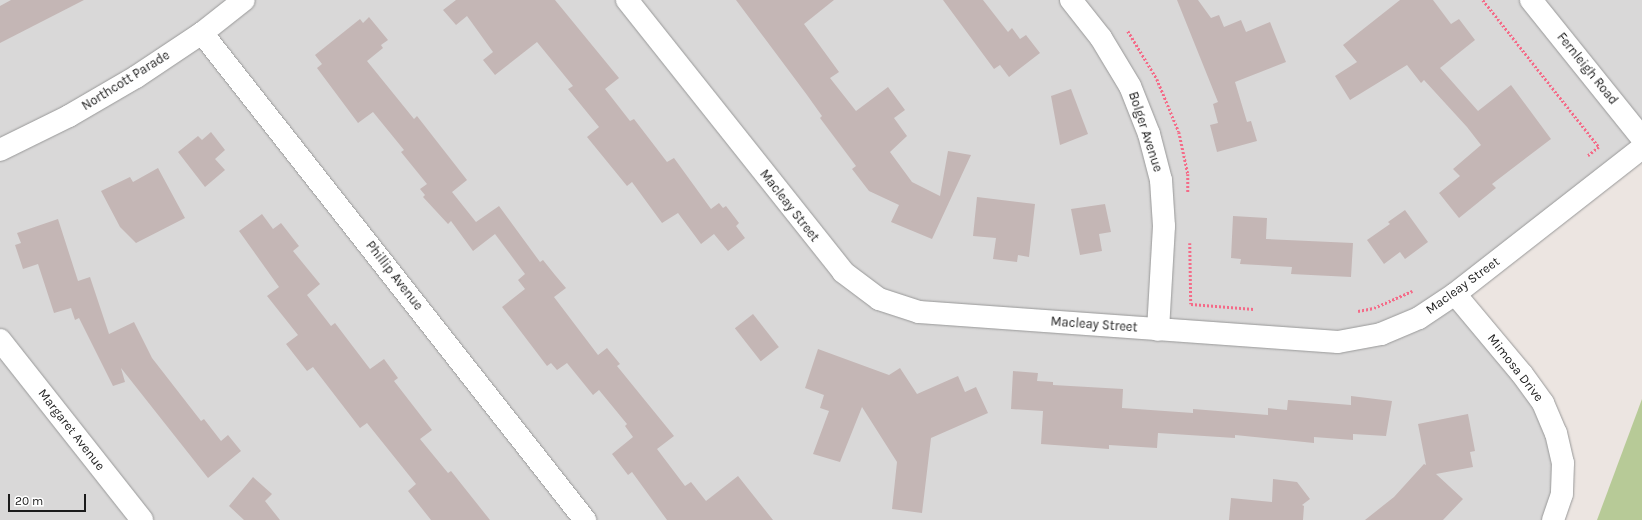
<!DOCTYPE html>
<html>
<head>
<meta charset="utf-8">
<style>
	body { margin:0 }
	#map { position:relative; width:1642px; height:520px; overflow:hidden; background:#ece5e1; font-family:Karla,sans-serif }
	div>[style] { position:absolute }
	.residential>* { inset:0; background:#d9d8d8 }
	.forest>* { inset:0; background:#b7ca97 }
	.building>* { inset:0; background:#c4b6b5; transform-origin:0 0 }
	.path>* { height:2.5px; margin-top:-1.25px; transform-origin:0; background:repeating-linear-gradient(90deg,#f46b88 0 2px,transparent 0 4px) }
	.roads { filter:drop-shadow(0 0 1px #989898) drop-shadow(0 0 1px #989898) }
	.minor>* { height:22px; margin:-11px; padding:0 11px; transform-origin:11px; border-radius:11px; background:#fff }
	span { translate:-50% -50%; white-space:nowrap; text-align:center; line-height:1.15; -webkit-text-stroke:3.5px #fff; paint-order:stroke }
	.street-label { font-size:13px; color:#1b1b1b }
	.scale { position:absolute; left:8px; top:494px; width:78px; height:18px; box-sizing:border-box; border:2px solid #1b1b1b; border-top:0; padding-left:5px; font-size:12px; line-height:14px; white-space:nowrap; color:#1b1b1b; -webkit-text-stroke:3px #fff; paint-order:stroke }
</style>
</head>
<body>
<div id="map">
	<div class="residential">
		<i style="clip-path:polygon(0 0,1642px 0,1642px 139px,1451px 294px,1538px 402px,1557px 462px,1548px 520px,0 520px)"></i>
	</div>
	<div class="forest">
		<i style="clip-path:polygon(1642px 399px,1642px 520px,1597px 520px)"></i>
	</div>
	<div class="building">
		<i style="clip-path:polygon(11px 0,84px 0,0 43px,0 6px)"></i>
		<i style="clip-path:polygon(456px 0,555px 0,619px 78px,605px 89px,630px 121px,634px 119px,667px 162px,674px 158px,711px 209px,719px 203px,723px 208px,726px 206px,739px 223px,736px 226px,745px 238px,728px 251px,714px 234px,701px 244px,678px 213px,662px 223px,632px 182px,627px 186px,587px 137px,599px 127px,568px 89px,573px 86px,537px 42px,495px 75px,483px 60px,493px 52px,467px 16px,456px 25px,443px 10px)"></i>
		<i style="clip-path:polygon(736px 0,834px 0,804px 24px,839px 72px,830px 78px,856px 111px,888px 87px,905px 110px,894px 118px,907px 136px,890px 152px,912px 182px,940px 196px,948px 151px,971px 155px,932px 239px,891px 222px,899px 205px,869px 191px,852px 169px,856px 166px,820px 118px,822px 116px,807px 95px)"></i>
		<i style="clip-path:polygon(943px 0,983px 0,1008px 32px,1012px 28px,1020px 39px,1026px 35px,1040px 53px,1009px 77px,1000px 65px,994px 69px)"></i>
		<i style="clip-path:polygon(1177px 0,1198px 0,1211px 18px,1219px 15px,1224px 27px,1241px 20px,1246px 32px,1270px 22px,1286px 62px,1235px 82px,1247px 122px,1251px 121px,1257px 141px,1217px 152px,1210px 125px,1218px 123px,1213px 104px,1218px 102px)"></i>
		<i style="clip-path:polygon(1400px 0,1433px 0,1451px 24px,1459px 19px,1475px 40px,1440px 68px,1478px 111px,1511px 85px,1551px 139px,1492px 184px,1496px 188px,1459px 218px,1439px 193px,1460px 176px,1453px 169px,1481px 145px,1467px 127px,1424px 80px,1421px 83px,1407px 65px,1350px 100px,1335px 76px,1357px 62px,1343px 45px)"></i>
		<i style="clip-path:polygon(369px 17px,388px 40px,381px 45px,383px 48px,367px 61px,414px 119px,417px 116px,467px 180px,452px 192px,476px 222px,499px 206px,540px 262px,543px 260px,555px 275px,566px 288px,554px 297px,598px 355px,607px 348px,620px 364px,617px 366px,674px 436px,657px 449px,685px 486px,691px 482px,706px 501px,738px 476px,773px 520px,667px 520px,632px 472px,628px 475px,612px 454px,633px 437px,625px 426px,627px 424px,599px 390px,593px 395px,567px 363px,557px 370px,551px 363px,547px 366px,502px 307px,525px 289px,518px 280px,525px 274px,495px 234px,473px 251px,451px 221px,448px 224px,423px 197px,425px 195px,420px 189px,427px 184px,401px 152px,404px 150px,373px 112px,358px 123px,317px 68px,322px 64px,315px 55px,360px 19px,363px 23px)"></i>
		<i style="clip-path:polygon(1071px 89px,1088px 134px,1060px 145px,1051px 96px)"></i>
		<i style="clip-path:polygon(211px 132px,225px 150px,215px 159px,225px 170px,205px 187px,178px 152px,198px 136px,202px 140px)"></i>
		<i style="clip-path:polygon(158px 168px,185px 218px,136px 243px,120px 227px,101px 191px,130px 177px,133px 182px)"></i>
		<i style="clip-path:polygon(977px 197px,1035px 204px,1029px 257px,1018px 255px,1017px 262px,993px 259px,996px 238px,973px 236px)"></i>
		<i style="clip-path:polygon(1105px 204px,1111px 232px,1099px 234px,1102px 251px,1080px 255px,1071px 209px)"></i>
		<i style="clip-path:polygon(1405px 210px,1428px 242px,1405px 259px,1400px 252px,1384px 264px,1367px 240px,1390px 224px,1388px 222px)"></i>
		<i style="clip-path:polygon(262px 214px,273px 229px,281px 223px,299px 246px,293px 251px,320px 284px,307px 295px,331px 326px,335px 323px,370px 369px,384px 359px,398px 378px,394px 381px,432px 430px,420px 439px,448px 473px,451px 471px,490px 520px,431px 520px,408px 491px,416px 484px,367px 423px,360px 428px,313px 367px,307px 371px,286px 344px,298px 335px,267px 296px,279px 287px,239px 231px)"></i>
		<i style="clip-path:polygon(1233px 216px,1267px 218px,1266px 239px,1353px 243px,1351px 277px,1291px 274px,1292px 267px,1240px 264px,1241px 259px,1231px 258px)"></i>
		<i style="clip-path:polygon(58px 219px,78px 281px,90px 277px,109px 334px,134px 322px,152px 358px,201px 421px,204px 419px,221px 441px,228px 435px,241px 451px,208px 478px,121px 368px,125px 382px,113px 386px,79px 318px,75px 320px,71px 308px,54px 313px,38px 264px,23px 269px,15px 245px,21px 243px,17px 233px)"></i>
		<i style="left:753px;top:314px;width:42px;height:23px;rotate:52deg"></i>
		<i style="clip-path:polygon(818px 349px,889px 375px,900px 368px,917px 394px,958px 376px,965px 392px,976px 387px,988px 413px,931px 438px,922px 513px,892px 509px,897px 462px,862px 407px,840px 462px,813px 454px,829px 411px,820px 408px,824px 395px,805px 388px)"></i>
		<i style="clip-path:polygon(1013px 371px,1038px 373px,1037px 381px,1053px 382px,1053px 385px,1123px 389px,1122px 408px,1193px 413px,1193px 409px,1268px 415px,1268px 408px,1287px 410px,1288px 400px,1351px 405px,1351px 396px,1392px 401px,1386px 436px,1353px 434px,1353px 440px,1314px 437px,1314px 443px,1235px 435px,1235px 438px,1158px 433px,1157px 448px,1109px 445px,1109px 449px,1041px 444px,1043px 411px,1011px 409px)"></i>
		<i style="clip-path:polygon(1468px 414px,1475px 451px,1470px 452px,1473px 467px,1436px 474px,1463px 499px,1443px 520px,1365px 520px,1394px 497px,1424px 464px,1426px 465px,1418px 424px)"></i>
		<i style="clip-path:polygon(253px 477px,272px 494px,265px 501px,280px 520px,244px 520px,229px 506px)"></i>
		<i style="clip-path:polygon(1273px 479px,1297px 482px,1310px 499px,1302px 505px,1304px 506px,1303px 520px,1229px 520px,1231px 498px,1272px 502px)"></i>
	</div>
	<div class="path">
		<i style="left:1483px;top:0;width:187px;rotate:51.7deg"></i>
		<i style="left:1599px;top:147px;width:14px;rotate:141deg"></i>
		<i style="left:1128px;top:31px;width:56px;rotate:58.9deg"></i>
		<i style="left:1157px;top:79px;width:57px;rotate:67.5deg"></i>
		<i style="left:1179px;top:132px;width:43px;rotate:77.9deg"></i>
		<i style="left:1188px;top:174px;width:18px;rotate:90deg"></i>
		<i style="left:1190px;top:243px;width:61px;rotate:89.1deg"></i>
		<i style="left:1191px;top:304px;width:63px;rotate:4.5deg"></i>
		<i style="left:1358px;top:311px;width:16px;rotate:-11deg"></i>
		<i style="left:1374px;top:308px;width:42px;rotate:-24.1deg"></i>
	</div>
	<div class="roads">
		<div class="minor">
			<i style="left:627px;top:0;width:347px;rotate:51.5deg"></i>
			<i style="left:843px;top:272px;width:45px;rotate:36.9deg"></i>
			<i style="left:879px;top:299px;width:42px;rotate:18deg"></i>
			<i style="left:919px;top:312px;width:420px;rotate:4.1deg"></i>
			<i style="left:1338px;top:342px;width:44px;rotate:-10.5deg"></i>
			<i style="left:1381px;top:334px;width:41px;rotate:-22.8deg"></i>
			<i style="left:1419px;top:318px;width:43px;rotate:-33.7deg"></i>
			<i style="left:1455px;top:294px;width:237px;rotate:-38deg"></i>
			<i style="left:1071px;top:0;width:48px;rotate:51.7deg"></i>
			<i style="left:1101px;top:38px;width:56px;rotate:58.9deg"></i>
			<i style="left:1130px;top:86px;width:52px;rotate:68.4deg"></i>
			<i style="left:1149px;top:134px;width:48px;rotate:75.4deg"></i>
			<i style="left:1161px;top:180px;width:46px;rotate:86.3deg"></i>
			<i style="left:1164px;top:226px;width:104px;rotate:93.3deg"></i>
			<i style="left:1531px;top:0;width:177px;rotate:51.2deg"></i>
			<i style="left:202px;top:33px;width:620px;rotate:51.82deg"></i>
			<i style="left:0;top:150px;width:77px;rotate:-26.2deg"></i>
			<i style="left:69px;top:116px;width:78px;rotate:-30.2deg"></i>
			<i style="left:136px;top:77px;width:79px;rotate:-33.7deg"></i>
			<i style="left:202px;top:33px;width:53px;rotate:-38.2deg"></i>
			<i style="left:1455px;top:294px;width:104px;rotate:50.1deg"></i>
			<i style="left:1522px;top:374px;width:36px;rotate:54deg"></i>
			<i style="left:1543px;top:403px;width:33px;rotate:67deg"></i>
			<i style="left:1556px;top:433px;width:31px;rotate:77deg"></i>
			<i style="left:1563px;top:463px;width:31px;rotate:92deg"></i>
			<i style="left:1562px;top:494px;width:28px;rotate:109deg"></i>
			<i style="left:0;top:340px;width:229px;rotate:51.7deg"></i>
		</div>
	</div>
	<div class="street-label">
		<span style="left:1587px;top:69px;rotate:51deg">Fernleigh Road</span>
		<span style="left:126px;top:81px;rotate:-32deg">Northcott Parade</span>
		<span style="left:1145px;top:132px;rotate:72deg">Bolger Avenue</span>
		<span style="left:789px;top:206px;rotate:52deg">Macleay Street</span>
		<span style="left:394px;top:276px;rotate:52deg">Phillip Avenue</span>
		<span style="left:1463px;top:286px;rotate:-36deg">Macleay Street</span>
		<span style="left:1094px;top:325px;rotate:4deg">Macleay Street</span>
		<span style="left:1515px;top:368px;rotate:52deg">Mimosa Drive</span>
		<span style="left:71px;top:430px;rotate:52deg">Margaret Avenue</span>
	</div>
	<div class="scale">20 m</div>
</div>
</body>
</html>
